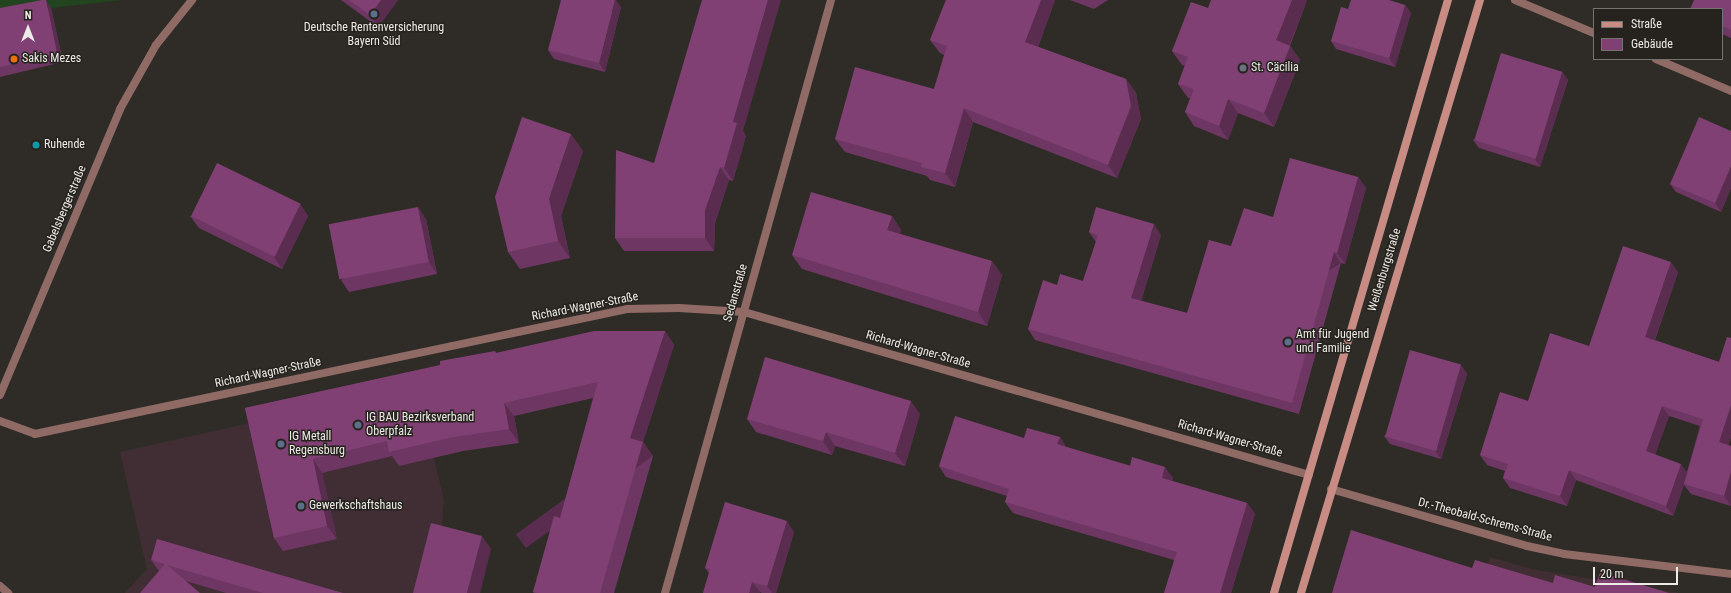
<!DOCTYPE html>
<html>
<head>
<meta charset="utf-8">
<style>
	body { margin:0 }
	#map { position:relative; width:1731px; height:593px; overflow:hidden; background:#2f2c27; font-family:"Roboto Condensed",sans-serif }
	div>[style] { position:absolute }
	.commercial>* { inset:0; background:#412e35 }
	.green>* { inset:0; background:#22441f }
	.minor>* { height:8px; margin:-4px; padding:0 4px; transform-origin:4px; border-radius:4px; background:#906a65 }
	.tertiary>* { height:8px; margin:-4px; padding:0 4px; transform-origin:4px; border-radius:4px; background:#906a65 }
	.secondary>* { height:8px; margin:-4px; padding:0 4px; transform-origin:4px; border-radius:4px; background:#c98c84 }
	.wall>* { inset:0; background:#6e3763 }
	.shaded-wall>* { inset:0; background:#5a2d50; transform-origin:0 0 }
	.building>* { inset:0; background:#804073; transform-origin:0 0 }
	.dots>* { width:11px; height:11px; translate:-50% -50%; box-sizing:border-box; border:2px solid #26231e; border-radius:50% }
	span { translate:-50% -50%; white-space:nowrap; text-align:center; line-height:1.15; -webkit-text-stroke:3px #26231e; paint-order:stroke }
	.poi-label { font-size:12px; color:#edebe7 }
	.left { translate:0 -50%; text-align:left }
	.street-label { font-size:12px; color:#edebe7 }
	.legend { position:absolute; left:1593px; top:8px; width:130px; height:52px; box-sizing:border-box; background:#26231e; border:1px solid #76736e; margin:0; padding:5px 7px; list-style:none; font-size:12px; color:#edebe7 }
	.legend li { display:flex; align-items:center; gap:8px; height:20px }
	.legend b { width:20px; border:1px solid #76736e }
	.north { position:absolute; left:8px; top:8px; width:40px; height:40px; -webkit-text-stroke:3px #26231e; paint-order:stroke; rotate:0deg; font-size:11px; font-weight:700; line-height:16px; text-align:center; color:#edebe7 }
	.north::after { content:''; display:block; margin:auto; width:14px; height:18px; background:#edebe7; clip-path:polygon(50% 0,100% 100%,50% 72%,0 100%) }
	.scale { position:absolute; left:1593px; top:567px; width:85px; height:18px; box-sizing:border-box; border:2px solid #edebe7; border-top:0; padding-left:5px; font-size:12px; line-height:14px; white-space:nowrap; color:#edebe7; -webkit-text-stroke:3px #26231e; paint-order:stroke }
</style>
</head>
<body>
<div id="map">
	<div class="commercial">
		<i style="clip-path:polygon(417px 386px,444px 500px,441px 537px,426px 593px,125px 593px,147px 569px,120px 452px)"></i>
		<i style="clip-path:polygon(1490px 557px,1531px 569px,1680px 593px,1479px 593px)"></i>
	</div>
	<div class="green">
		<i style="clip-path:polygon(0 0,122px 0,51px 8px,0 17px)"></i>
	</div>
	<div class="minor">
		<i style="left:1515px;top:0;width:86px;rotate:22.7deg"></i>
		<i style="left:1656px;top:59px;width:82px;rotate:23.1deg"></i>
		<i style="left:0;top:395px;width:310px;rotate:-67.2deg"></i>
		<i style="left:120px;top:109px;width:73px;rotate:-60.6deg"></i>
		<i style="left:156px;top:45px;width:58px;rotate:-51.3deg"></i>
		<i style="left:0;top:421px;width:37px;rotate:20deg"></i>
		<i style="left:35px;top:434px;width:605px;rotate:-11.92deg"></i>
		<i style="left:627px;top:309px;width:52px;rotate:-1.1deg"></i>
		<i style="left:679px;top:308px;width:65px;rotate:3.5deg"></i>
		<i style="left:744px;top:312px;width:588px;rotate:16.09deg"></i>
		<i style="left:1331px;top:489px;width:204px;rotate:16.2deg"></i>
		<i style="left:1527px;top:546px;width:38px;rotate:12deg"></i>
		<i style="left:1564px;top:554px;width:168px;rotate:6.8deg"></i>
		<i style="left:665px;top:593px;width:616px;rotate:-74.36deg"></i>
	</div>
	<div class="tertiary">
		<i style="left:0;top:586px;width:11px;rotate:41deg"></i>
	</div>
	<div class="secondary">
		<i style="left:1274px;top:593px;width:618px;rotate:-73.65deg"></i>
		<i style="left:1301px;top:593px;width:619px;rotate:-73.2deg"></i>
	</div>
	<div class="wall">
		<i style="clip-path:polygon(341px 0,398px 0,378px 27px)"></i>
		<i style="clip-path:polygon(946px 0,1055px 0,1038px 47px,1126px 79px,1136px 93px,1141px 119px,1117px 178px,973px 122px,955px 187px,930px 180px,927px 176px,845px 152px,835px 139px,934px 89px,944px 55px,940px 53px,930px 40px)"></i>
		<i style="clip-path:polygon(1070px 0,1108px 0,1094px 9px)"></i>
		<i style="clip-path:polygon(1307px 0,1290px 46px,1300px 60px,1274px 127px,1238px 113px,1228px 140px,1194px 126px,1185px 112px,1190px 98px,1188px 98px,1178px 84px,1185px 66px,1182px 65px,1172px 51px,1208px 8px)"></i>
		<i style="clip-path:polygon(1731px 0,1731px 38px,1722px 34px,1722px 9px)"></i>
		<i style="clip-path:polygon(1405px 5px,1411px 13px,1395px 67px,1336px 49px,1331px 41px,1348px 9px)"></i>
		<i style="clip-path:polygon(621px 7px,605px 72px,554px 59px,548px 50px)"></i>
		<i style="clip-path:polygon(0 8px,51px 8px,63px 62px,0 77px)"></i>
		<i style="clip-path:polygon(1562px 72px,1568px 80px,1540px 167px,1479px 148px,1473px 140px)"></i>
		<i style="clip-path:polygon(743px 131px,746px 136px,733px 181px,729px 180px,715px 223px,714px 251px,624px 251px,615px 238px,654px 163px)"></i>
		<i style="clip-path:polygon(1731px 131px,1731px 188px,1721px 212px,1676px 192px,1670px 184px)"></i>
		<i style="clip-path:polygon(583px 151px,561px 216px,570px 258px,520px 269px,508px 252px)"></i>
		<i style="clip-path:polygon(1358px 177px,1366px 188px,1345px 264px,1341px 263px,1299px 414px,1035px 340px,1028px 329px,1057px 285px,1083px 281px,1096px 242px,1089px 232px,1161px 235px,1141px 301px,1187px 313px,1231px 246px,1273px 217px)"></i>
		<i style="clip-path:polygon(300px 204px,308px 216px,282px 269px,199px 228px,190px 216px)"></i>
		<i style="clip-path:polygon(892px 216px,901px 230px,900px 234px,1002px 275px,987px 326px,802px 269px,792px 255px)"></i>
		<i style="clip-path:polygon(426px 219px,437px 274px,349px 292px,341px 280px)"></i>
		<i style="clip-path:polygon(evenodd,1678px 272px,1655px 340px,1719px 362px,1731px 338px,1731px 437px,1728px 445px,1731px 446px,1731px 506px,1691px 494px,1684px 485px,1673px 516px,1576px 480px,1567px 506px,1510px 488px,1503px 478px,1505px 471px,1487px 465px,1480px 455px,1528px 401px,1589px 346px,1678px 272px,1669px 416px,1700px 426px,1687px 472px,1655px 454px,1669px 416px)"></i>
		<i style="clip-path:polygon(665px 331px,674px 345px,643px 442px,653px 456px,614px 593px,534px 593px,533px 592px,560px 518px,593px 398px,514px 416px,519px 443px,463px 451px,399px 466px,392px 456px,322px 473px,337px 539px,283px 551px,274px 538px,245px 408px,497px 353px)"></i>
		<i style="clip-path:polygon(1461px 365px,1467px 374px,1441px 459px,1390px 444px,1384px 436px)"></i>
		<i style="clip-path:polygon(920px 414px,905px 466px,835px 446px,832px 455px,756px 432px,747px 419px)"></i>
		<i style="clip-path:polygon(1060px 437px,1066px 447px,1173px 478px,1172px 481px,1247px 503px,1255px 514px,1231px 593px,1164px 593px,1174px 560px,1013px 513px,1005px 502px,1007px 496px,946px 477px,939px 466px,1024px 438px)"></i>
		<i style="clip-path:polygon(794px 532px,776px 593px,762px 593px,760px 592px,759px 593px,703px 593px,709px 573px,705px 568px)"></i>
		<i style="clip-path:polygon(151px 560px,343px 593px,226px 593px,186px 581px,159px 571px)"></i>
	</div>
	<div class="shaded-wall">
		<i style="clip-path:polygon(46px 0,51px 8px,63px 62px,57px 53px)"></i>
		<i style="clip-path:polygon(381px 0,398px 0,378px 27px,370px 15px)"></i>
		<i style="clip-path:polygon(615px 0,616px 0,621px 7px,605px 72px,599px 63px)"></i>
		<i style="clip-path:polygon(768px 0,781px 0,743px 131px,746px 136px,733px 181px,724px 168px,733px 122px)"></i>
		<i style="clip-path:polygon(1041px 0,1055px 0,1035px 56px,1025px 42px)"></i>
		<i style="clip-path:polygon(1292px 0,1307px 0,1286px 54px,1276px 40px)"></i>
		<i style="clip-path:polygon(1405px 5px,1411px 13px,1395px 67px,1389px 58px)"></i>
		<i style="clip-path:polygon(1290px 46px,1300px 60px,1274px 127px,1264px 113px)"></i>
		<i style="clip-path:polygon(1562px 72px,1568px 80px,1540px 167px,1535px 159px)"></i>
		<i style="clip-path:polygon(1126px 79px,1136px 93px,1141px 119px,1117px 178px,1108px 165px)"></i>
		<i style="clip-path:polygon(1228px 99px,1238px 113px,1228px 140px,1219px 126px)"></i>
		<i style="clip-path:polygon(964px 108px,973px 122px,955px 187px,945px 173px)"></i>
		<i style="clip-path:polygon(571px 134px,583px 151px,561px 216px,570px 258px,558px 241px,549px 199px)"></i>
		<i style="clip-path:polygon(1731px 166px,1731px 188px,1721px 212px,1715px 203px)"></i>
		<i style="clip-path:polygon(720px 167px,729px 180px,715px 223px,714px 251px,705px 238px,705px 210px)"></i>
		<i style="clip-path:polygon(1358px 177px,1366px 188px,1345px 264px,1337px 253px)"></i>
		<i style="clip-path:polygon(300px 204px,308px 216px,282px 269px,274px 257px)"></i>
		<i style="clip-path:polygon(418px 207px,426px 219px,437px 274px,429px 262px)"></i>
		<i style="clip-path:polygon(892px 216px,901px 230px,897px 244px,887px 230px)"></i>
		<i style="clip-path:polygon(1154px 224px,1161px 235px,1139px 309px,1131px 298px)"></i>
		<i style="left:1334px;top:252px;width:13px;height:157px;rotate:58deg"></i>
		<i style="clip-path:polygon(992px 261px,1002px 275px,987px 326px,978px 312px)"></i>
		<i style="clip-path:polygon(1671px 262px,1678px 272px,1652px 347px,1645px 337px)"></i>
		<i style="clip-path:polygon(665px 331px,674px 345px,640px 452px,630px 438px)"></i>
		<i style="clip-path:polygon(1461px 365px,1467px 374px,1441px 459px,1435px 451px)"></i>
		<i style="clip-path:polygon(911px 401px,920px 414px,905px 466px,895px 453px)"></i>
		<i style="clip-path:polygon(504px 403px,514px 416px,519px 443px,509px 429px)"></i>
		<i style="clip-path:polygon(1731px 405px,1731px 437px,1726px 452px,1719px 442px)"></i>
		<i style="clip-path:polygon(1662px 406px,1669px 416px,1653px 461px,1646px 451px)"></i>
		<i style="clip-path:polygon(826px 432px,835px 446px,832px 455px,823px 441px)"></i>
		<i style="clip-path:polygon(1060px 437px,1067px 448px,1057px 444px)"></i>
		<i style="left:643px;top:442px;width:17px;height:157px;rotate:54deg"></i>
		<i style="clip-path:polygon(313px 459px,322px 473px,337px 539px,327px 526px)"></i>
		<i style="clip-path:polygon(1681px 464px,1688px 474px,1673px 516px,1666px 506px)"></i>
		<i style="clip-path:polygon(1165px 467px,1173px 478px,1169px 489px,1162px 478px)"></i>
		<i style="clip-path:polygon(1569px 470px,1576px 480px,1567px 506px,1560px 496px)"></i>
		<i style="clip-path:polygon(1731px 471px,1731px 506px,1724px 496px)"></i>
		<i style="clip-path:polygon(1247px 503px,1255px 514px,1231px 593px,1220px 593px)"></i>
		<i style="clip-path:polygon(787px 521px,794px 532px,776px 593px,772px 593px,767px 586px)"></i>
		<i style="clip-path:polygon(482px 536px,491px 549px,480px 593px,467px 593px)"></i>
		<i style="clip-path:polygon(752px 582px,760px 592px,759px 593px,749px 593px)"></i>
	</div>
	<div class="building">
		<i style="clip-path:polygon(42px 0,46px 0,57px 53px,0 67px,0 8px)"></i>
		<i style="clip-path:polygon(349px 0,381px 0,370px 15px)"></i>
		<i style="clip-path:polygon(561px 0,615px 0,599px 63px,548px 50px)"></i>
		<i style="clip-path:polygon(702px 0,768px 0,733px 122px,737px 123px,724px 168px,720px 167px,705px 210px,705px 238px,615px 238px,616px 150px,654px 163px)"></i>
		<i style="clip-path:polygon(946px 0,1041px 0,1025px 42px,1126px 79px,1131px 106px,1108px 165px,964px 108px,945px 173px,921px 167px,922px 163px,835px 139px,855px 67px,934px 89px,947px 46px,930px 40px)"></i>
		<i style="clip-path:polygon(1211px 0,1292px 0,1276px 40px,1290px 46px,1264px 113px,1228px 99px,1219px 126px,1185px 112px,1194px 89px,1178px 84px,1188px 57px,1172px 51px,1191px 2px,1208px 8px)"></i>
		<i style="clip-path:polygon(1351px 0,1389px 0,1405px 5px,1389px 58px,1331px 41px,1341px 7px,1348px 9px)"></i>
		<i style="clip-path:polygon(1694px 0,1731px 0,1731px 30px,1722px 26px,1722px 9px,1690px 9px)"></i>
		<i style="left:1501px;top:53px;width:64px;height:91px;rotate:17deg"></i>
		<i style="clip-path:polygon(522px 117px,571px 134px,549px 199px,558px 241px,508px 252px,495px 197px)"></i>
		<i style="clip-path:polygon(1699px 117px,1731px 131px,1731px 166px,1715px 203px,1670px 184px)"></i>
		<i style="clip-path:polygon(1290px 158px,1358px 177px,1337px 253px,1334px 252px,1292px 403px,1028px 329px,1043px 280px,1057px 285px,1060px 274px,1083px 281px,1098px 235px,1089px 232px,1096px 207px,1154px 224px,1131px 298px,1187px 313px,1209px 240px,1231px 246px,1244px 208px,1273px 217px)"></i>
		<i style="left:217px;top:163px;width:93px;height:59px;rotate:26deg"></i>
		<i style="clip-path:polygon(811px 192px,892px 216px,887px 230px,992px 261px,978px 312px,792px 255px)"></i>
		<i style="left:418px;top:207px;width:56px;height:91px;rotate:79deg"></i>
		<i style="clip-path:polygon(1623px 246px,1671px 262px,1645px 337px,1719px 362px,1727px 337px,1731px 338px,1731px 405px,1719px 442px,1731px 446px,1731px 471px,1724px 496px,1684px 484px,1703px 419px,1662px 406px,1646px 451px,1681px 464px,1666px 506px,1569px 470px,1560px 496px,1503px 478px,1508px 464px,1480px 455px,1500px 392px,1528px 401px,1550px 333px,1589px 346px)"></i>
		<i style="clip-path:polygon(594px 331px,665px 331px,630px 438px,643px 442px,600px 593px,538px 593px,533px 592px,554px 516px,560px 518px,598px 382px,504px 403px,509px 429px,453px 437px,389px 452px,387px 441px,313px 459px,327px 526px,274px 538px,245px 408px,440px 365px,440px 361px,495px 351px,496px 353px)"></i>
		<i style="left:1410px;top:350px;width:53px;height:90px;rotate:16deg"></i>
		<i style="clip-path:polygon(765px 357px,911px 401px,895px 453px,826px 432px,823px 441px,747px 419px)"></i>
		<i style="clip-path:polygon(955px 416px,1024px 438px,1027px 428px,1060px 437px,1057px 444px,1130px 466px,1132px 457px,1165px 467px,1162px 478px,1247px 503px,1220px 593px,1164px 593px,1177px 552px,1005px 502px,1009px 489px,939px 466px)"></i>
		<i style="clip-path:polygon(725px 502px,787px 521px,767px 586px,752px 582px,749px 593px,703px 593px,710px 569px,705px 568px)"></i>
		<i style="clip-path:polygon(431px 523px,482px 536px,467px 593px,413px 593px)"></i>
		<i style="clip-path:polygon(1351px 530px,1472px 568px,1475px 560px,1553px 583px,1555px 575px,1595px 587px,1600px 572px,1669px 593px,1332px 593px)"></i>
		<i style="clip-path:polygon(157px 539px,343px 593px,263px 593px,167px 565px,200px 593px,140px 593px,165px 564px,151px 560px)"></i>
	</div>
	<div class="dots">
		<i style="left:374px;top:14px;background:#5c6f8a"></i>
		<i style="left:14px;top:59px;background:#e8710a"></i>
		<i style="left:1243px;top:68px;background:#6b7280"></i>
		<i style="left:36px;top:145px;background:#0f9aa8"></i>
		<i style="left:1288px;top:342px;background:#5c6f8a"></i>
		<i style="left:358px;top:425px;background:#5c6f8a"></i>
		<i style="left:281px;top:444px;background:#5c6f8a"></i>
		<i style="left:301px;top:506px;background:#5c6f8a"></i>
	</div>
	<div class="poi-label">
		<span style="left:374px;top:35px">Deutsche Rentenversicherung<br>Bayern Süd</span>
		<span class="left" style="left:22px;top:59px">Sakis Mezes</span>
		<span class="left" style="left:1251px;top:68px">St. Cäcilia</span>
		<span class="left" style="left:44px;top:145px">Ruhende</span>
		<span class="left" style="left:1296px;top:342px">Amt für Jugend<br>und Familie</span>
		<span class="left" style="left:366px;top:425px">IG BAU Bezirksverband<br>Oberpfalz</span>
		<span class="left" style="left:289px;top:444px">IG Metall<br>Regensburg</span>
		<span class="left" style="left:309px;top:506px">Gewerkschaftshaus</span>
	</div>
	<div class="street-label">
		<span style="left:65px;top:209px;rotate:-67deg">Gabelsbergerstraße</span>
		<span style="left:1385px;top:270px;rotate:-73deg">Weißenburgstraße</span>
		<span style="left:736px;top:293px;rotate:-74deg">Sedanstraße</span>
		<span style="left:585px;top:307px;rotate:-11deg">Richard-Wagner-Straße</span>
		<span style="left:918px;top:350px;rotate:16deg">Richard-Wagner-Straße</span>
		<span style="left:268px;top:373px;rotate:-12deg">Richard-Wagner-Straße</span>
		<span style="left:1230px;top:439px;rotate:16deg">Richard-Wagner-Straße</span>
		<span style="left:1485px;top:520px;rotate:15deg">Dr.-Theobald-Schrems-Straße</span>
	</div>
	<ul class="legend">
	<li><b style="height:5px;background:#c98c84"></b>Straße</li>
	<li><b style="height:11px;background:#804073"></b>Gebäude</li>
	</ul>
	<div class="north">N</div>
	<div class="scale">20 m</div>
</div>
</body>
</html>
